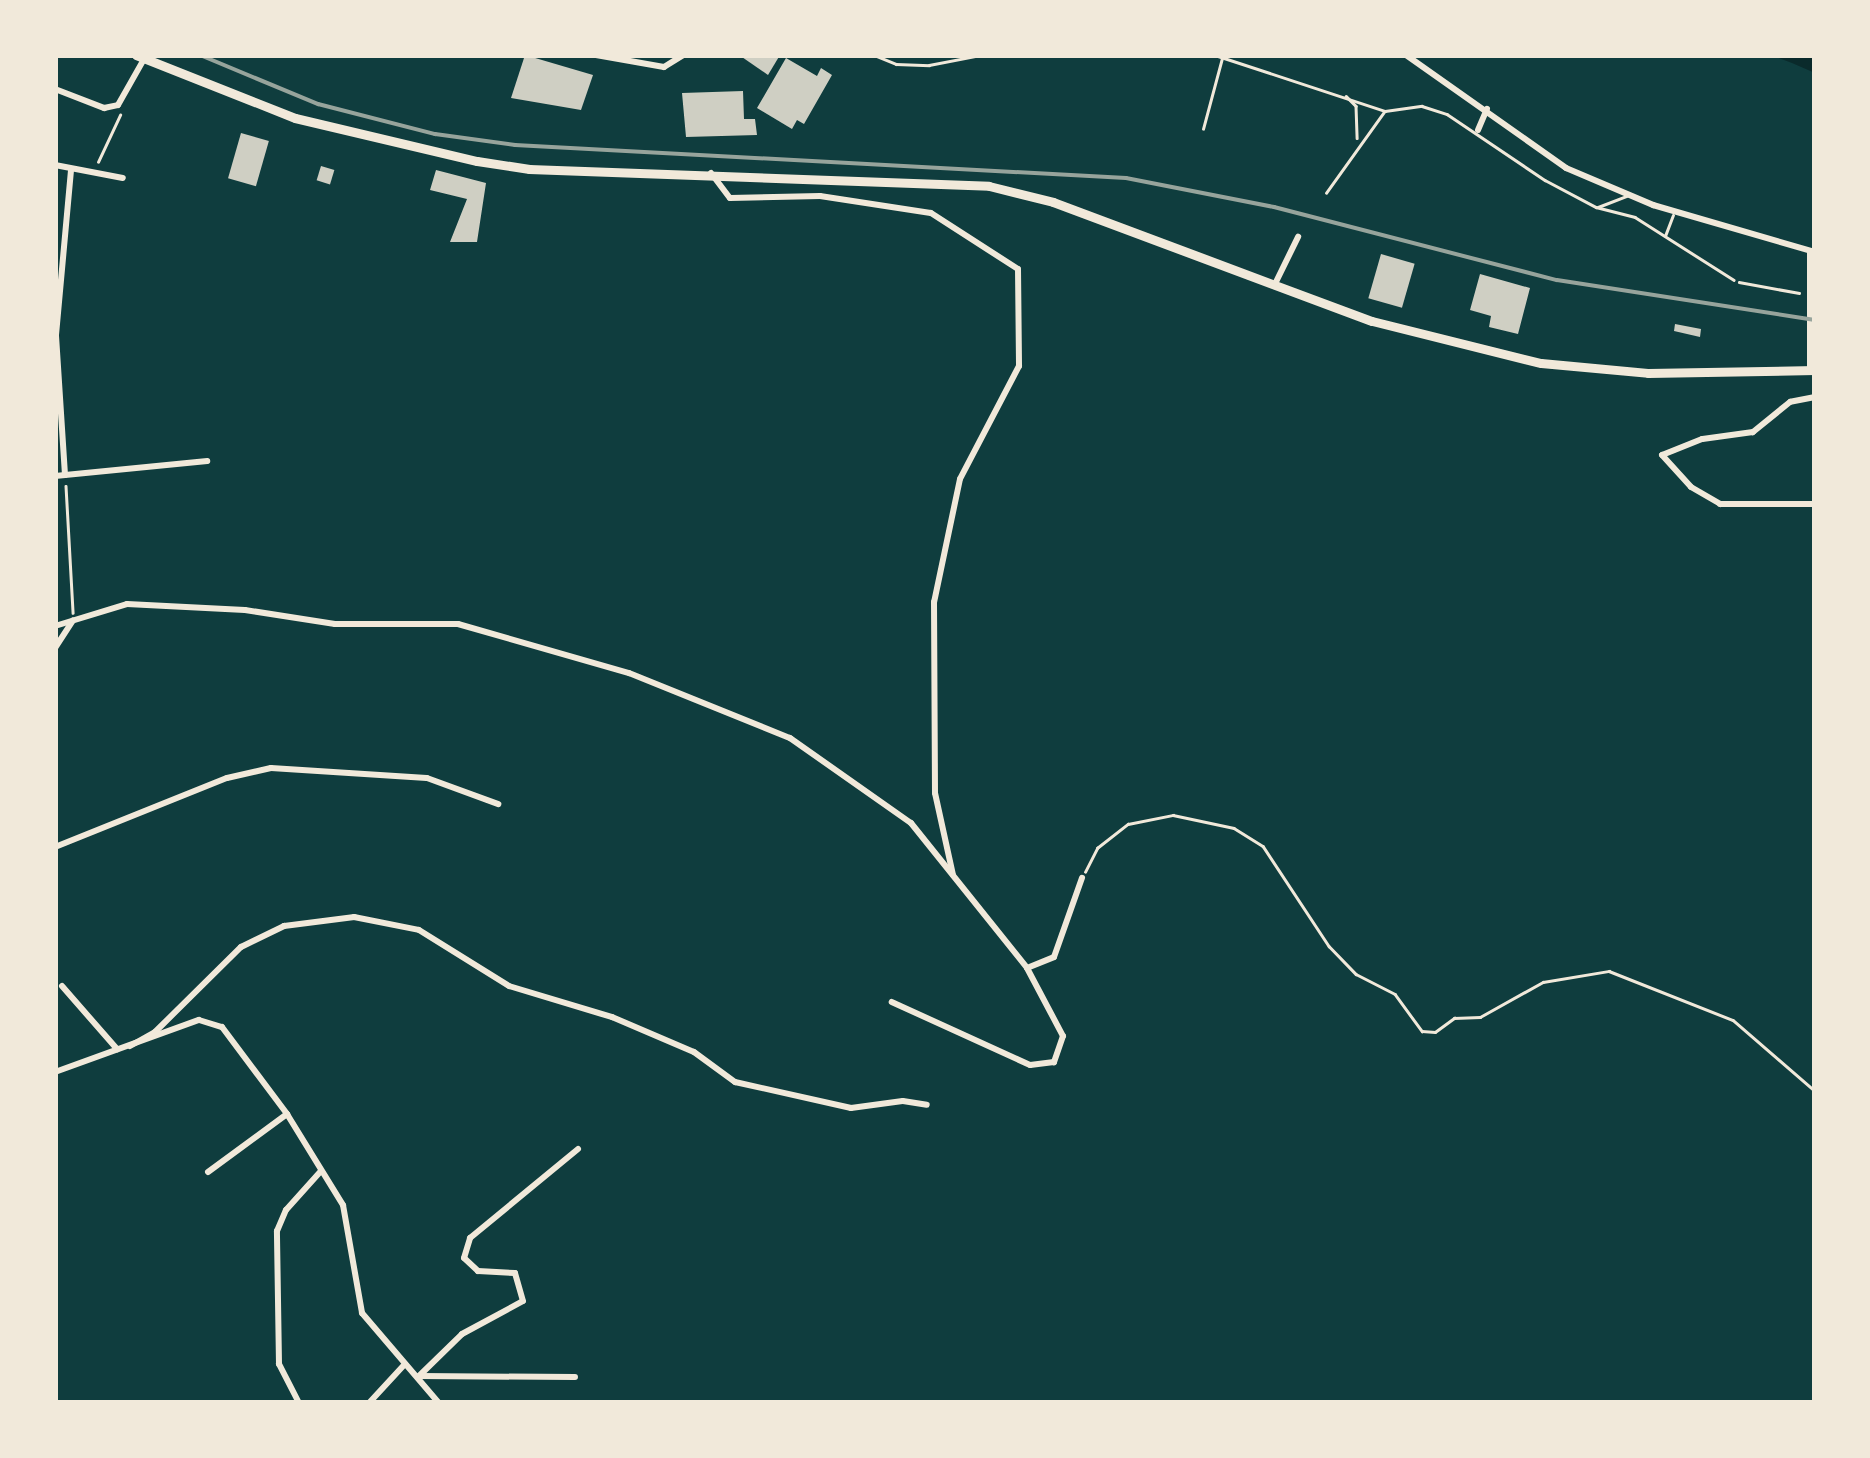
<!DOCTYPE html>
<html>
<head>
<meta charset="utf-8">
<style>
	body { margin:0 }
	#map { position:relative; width:1870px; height:1458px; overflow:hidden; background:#0f3d3e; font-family:"Open Sans",sans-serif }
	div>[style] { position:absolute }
	.water>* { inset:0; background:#0a2a2b }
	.building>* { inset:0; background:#cfcfc3; transform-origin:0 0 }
	.path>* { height:2.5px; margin:-1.25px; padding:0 1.25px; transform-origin:1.25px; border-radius:1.25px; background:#f1e9da }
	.service>* { height:2.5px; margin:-1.25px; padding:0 1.25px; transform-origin:1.25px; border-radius:1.25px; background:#f1e9da }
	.minor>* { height:6px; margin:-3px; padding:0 3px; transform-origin:3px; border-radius:3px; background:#f1e9da }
	.primary>* { height:9px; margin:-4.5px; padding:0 4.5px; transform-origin:4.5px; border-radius:4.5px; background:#f1e9da }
	.rail>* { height:4px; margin:-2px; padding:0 2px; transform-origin:2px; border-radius:2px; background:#97a49c }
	span { translate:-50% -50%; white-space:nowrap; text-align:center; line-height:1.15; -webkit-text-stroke:10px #f1e9da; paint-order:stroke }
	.frame { position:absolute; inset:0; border:58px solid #f1e9da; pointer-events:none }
</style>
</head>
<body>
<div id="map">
	<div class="water">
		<i style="clip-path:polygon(1771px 55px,1815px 55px,1815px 73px,1792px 63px)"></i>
	</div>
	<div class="building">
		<i style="clip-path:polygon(525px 55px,593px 75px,581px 110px,511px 98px)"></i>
		<i style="clip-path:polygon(739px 55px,780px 55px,768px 75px)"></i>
		<i style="clip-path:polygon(786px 58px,817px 76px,821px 68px,832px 75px,804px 124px,797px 120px,792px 129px,757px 108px)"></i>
		<i style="clip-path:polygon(743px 91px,744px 119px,755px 119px,757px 135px,686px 137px,682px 93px)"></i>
		<i style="left:241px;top:133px;width:29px;height:47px;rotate:16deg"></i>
		<i style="left:321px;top:166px;width:14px;height:15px;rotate:17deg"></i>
		<i style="clip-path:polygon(436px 170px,486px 183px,477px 242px,450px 242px,467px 199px,430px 190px)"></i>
		<i style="left:1381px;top:254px;width:35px;height:46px;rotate:16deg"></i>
		<i style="clip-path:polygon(1480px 274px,1530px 288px,1518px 334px,1489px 327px,1491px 316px,1470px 310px)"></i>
		<i style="clip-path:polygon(1675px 324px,1701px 329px,1700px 337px,1674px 331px)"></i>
	</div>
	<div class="path">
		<i style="left:98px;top:162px;width:52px;rotate:-64.9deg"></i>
		<i style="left:1739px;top:282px;width:61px;rotate:10.4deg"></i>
		<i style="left:66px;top:486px;width:127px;rotate:86.8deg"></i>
		<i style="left:1085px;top:872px;width:27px;rotate:-63deg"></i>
		<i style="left:1097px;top:848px;width:39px;rotate:-38deg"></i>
		<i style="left:1128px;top:824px;width:46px;rotate:-11.3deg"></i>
		<i style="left:1173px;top:815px;width:62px;rotate:12deg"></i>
		<i style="left:1234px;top:828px;width:34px;rotate:32deg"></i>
		<i style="left:1263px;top:846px;width:120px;rotate:56.6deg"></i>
		<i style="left:1329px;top:946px;width:39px;rotate:46deg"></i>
		<i style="left:1356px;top:974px;width:44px;rotate:27.1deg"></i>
		<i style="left:1395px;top:994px;width:46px;rotate:53.9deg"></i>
		<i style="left:1422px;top:1031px;width:13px;rotate:4deg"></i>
		<i style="left:1435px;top:1032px;width:24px;rotate:-36deg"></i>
		<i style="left:1454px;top:1018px;width:26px;rotate:-2deg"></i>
		<i style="left:1480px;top:1017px;width:72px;rotate:-29.1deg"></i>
		<i style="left:1543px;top:982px;width:67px;rotate:-9.5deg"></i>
		<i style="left:1609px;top:971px;width:133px;rotate:21.6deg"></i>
		<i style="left:1733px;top:1020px;width:108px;rotate:40.9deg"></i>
	</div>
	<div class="service">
		<i style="left:874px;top:55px;width:24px;rotate:22deg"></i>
		<i style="left:896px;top:64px;width:33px;rotate:2deg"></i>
		<i style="left:929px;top:65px;width:53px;rotate:-10.9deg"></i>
		<i style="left:1215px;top:55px;width:179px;rotate:18.2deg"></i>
		<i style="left:1385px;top:111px;width:37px;rotate:-8deg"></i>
		<i style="left:1422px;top:106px;width:26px;rotate:18deg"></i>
		<i style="left:1447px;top:114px;width:118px;rotate:34deg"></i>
		<i style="left:1545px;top:180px;width:58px;rotate:27.9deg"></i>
		<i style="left:1596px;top:207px;width:40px;rotate:14.4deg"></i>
		<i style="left:1635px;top:217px;width:117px;rotate:32.5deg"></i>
		<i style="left:1346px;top:96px;width:14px;rotate:45deg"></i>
		<i style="left:1356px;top:106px;width:32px;rotate:88deg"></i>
		<i style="left:1203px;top:129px;width:73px;rotate:-75deg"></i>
		<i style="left:1326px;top:193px;width:100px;rotate:-54.4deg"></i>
		<i style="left:1598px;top:207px;width:31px;rotate:-21deg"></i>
		<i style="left:1665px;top:236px;width:22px;rotate:-69deg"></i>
	</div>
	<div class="minor">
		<i style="left:596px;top:55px;width:69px;rotate:10deg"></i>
		<i style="left:664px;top:67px;width:22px;rotate:-32deg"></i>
		<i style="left:1406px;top:55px;width:196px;rotate:35.2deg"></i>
		<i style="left:1566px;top:168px;width:95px;rotate:23deg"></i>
		<i style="left:1653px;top:205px;width:169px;rotate:16.2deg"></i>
		<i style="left:55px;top:89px;width:53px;rotate:21.2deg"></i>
		<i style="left:104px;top:108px;width:14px;rotate:-12deg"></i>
		<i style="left:118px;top:105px;width:53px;rotate:-60.5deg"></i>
		<i style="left:1478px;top:130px;width:23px;rotate:-67deg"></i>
		<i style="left:55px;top:165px;width:69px;rotate:10.8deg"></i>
		<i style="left:711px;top:173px;width:31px;rotate:53deg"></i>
		<i style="left:730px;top:198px;width:90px;rotate:-1.3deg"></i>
		<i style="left:820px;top:196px;width:112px;rotate:8.7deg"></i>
		<i style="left:931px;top:213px;width:103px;rotate:32.8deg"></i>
		<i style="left:1018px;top:269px;width:97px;rotate:89.4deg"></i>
		<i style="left:1019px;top:366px;width:127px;rotate:117.6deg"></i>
		<i style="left:960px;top:479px;width:126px;rotate:101.9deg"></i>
		<i style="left:934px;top:602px;width:191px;rotate:89.7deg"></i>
		<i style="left:935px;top:793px;width:84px;rotate:77.6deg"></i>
		<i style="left:1810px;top:251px;width:120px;rotate:90deg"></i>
		<i style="left:1274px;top:286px;width:55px;rotate:-63.9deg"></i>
		<i style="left:1815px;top:397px;width:25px;rotate:169deg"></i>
		<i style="left:1790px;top:402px;width:48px;rotate:141deg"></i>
		<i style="left:1753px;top:432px;width:51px;rotate:172.2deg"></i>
		<i style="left:1702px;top:439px;width:43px;rotate:158.2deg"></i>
		<i style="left:1662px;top:455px;width:43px;rotate:47.8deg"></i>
		<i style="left:1691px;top:487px;width:34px;rotate:30deg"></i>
		<i style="left:1720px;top:504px;width:95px"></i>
		<i style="left:65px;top:475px;width:140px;rotate:-93.7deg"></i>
		<i style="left:56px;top:335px;width:166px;rotate:-84.8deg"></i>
		<i style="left:55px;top:476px;width:153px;rotate:-5.6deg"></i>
		<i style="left:55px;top:626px;width:75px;rotate:-17deg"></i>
		<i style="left:127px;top:604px;width:118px;rotate:2.9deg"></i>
		<i style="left:245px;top:610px;width:91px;rotate:8.8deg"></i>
		<i style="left:335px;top:624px;width:123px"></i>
		<i style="left:458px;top:624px;width:178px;rotate:16deg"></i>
		<i style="left:629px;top:673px;width:174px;rotate:22deg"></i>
		<i style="left:790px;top:738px;width:148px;rotate:35.1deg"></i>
		<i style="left:911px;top:823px;width:186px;rotate:51.3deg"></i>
		<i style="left:1027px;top:968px;width:77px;rotate:62.1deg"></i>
		<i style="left:1063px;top:1036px;width:28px;rotate:109deg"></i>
		<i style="left:1054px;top:1062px;width:24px;rotate:173deg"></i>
		<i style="left:1030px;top:1065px;width:152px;rotate:-155.5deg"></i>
		<i style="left:55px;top:648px;width:33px;rotate:-57deg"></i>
		<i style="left:55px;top:847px;width:185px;rotate:-21.9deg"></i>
		<i style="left:227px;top:778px;width:45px;rotate:-12.8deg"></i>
		<i style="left:271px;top:768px;width:156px;rotate:3.7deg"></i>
		<i style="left:427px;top:778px;width:76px;rotate:20.1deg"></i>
		<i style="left:1027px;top:968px;width:29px;rotate:-22deg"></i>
		<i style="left:1054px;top:957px;width:84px;rotate:-70.5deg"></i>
		<i style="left:62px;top:986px;width:84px;rotate:48.9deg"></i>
		<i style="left:130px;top:1046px;width:29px;rotate:-29deg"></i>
		<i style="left:155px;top:1032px;width:121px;rotate:-44.7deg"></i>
		<i style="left:241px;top:947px;width:48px;rotate:-26deg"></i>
		<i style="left:284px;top:926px;width:71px;rotate:-7.3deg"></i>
		<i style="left:354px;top:917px;width:66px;rotate:11.3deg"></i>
		<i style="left:419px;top:930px;width:106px;rotate:31.9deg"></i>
		<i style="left:509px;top:986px;width:108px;rotate:16.8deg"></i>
		<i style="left:612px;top:1017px;width:89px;rotate:23.1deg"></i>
		<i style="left:694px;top:1052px;width:51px;rotate:36.2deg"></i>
		<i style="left:735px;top:1082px;width:119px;rotate:12.6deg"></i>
		<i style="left:851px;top:1108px;width:52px;rotate:-7.7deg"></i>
		<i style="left:903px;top:1101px;width:24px;rotate:9deg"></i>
		<i style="left:55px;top:1072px;width:153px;rotate:-19.9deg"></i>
		<i style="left:199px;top:1020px;width:24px;rotate:17deg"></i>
		<i style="left:222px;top:1027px;width:109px;rotate:53.2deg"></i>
		<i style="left:287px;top:1114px;width:107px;rotate:58.4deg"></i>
		<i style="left:343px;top:1205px;width:110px;rotate:80deg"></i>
		<i style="left:362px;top:1313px;width:118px;rotate:49.5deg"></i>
		<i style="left:208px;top:1172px;width:98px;rotate:-36.3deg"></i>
		<i style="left:419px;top:1376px;width:60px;rotate:-44.3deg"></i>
		<i style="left:462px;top:1334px;width:69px;rotate:-28.4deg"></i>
		<i style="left:523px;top:1301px;width:29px;rotate:-106deg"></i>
		<i style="left:515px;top:1273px;width:37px;rotate:-177deg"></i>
		<i style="left:478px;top:1271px;width:19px;rotate:-137deg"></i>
		<i style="left:464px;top:1258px;width:21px;rotate:-73deg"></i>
		<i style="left:470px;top:1238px;width:140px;rotate:-39.5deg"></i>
		<i style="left:420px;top:1376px;width:155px;rotate:0.4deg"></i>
		<i style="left:299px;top:1403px;width:44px;rotate:-117.1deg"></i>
		<i style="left:279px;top:1364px;width:133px;rotate:-90.9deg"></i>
		<i style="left:277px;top:1231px;width:23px;rotate:-67deg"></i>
		<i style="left:286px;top:1210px;width:52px;rotate:-48.1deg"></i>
		<i style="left:369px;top:1403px;width:53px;rotate:-47.3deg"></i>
	</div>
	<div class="primary">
		<i style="left:136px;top:55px;width:171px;rotate:21.6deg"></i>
		<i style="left:295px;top:118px;width:187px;rotate:13.3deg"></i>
		<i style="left:477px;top:161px;width:53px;rotate:8.7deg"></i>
		<i style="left:529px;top:169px;width:460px;rotate:2.1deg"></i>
		<i style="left:989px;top:186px;width:66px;rotate:14deg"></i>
		<i style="left:1053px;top:202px;width:340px;rotate:20.5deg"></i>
		<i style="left:1372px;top:321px;width:174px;rotate:14deg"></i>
		<i style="left:1541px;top:363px;width:107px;rotate:5.3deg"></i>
		<i style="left:1648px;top:373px;width:167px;rotate:-1deg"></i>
	</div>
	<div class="rail">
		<i style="left:200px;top:55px;width:128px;rotate:22.6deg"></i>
		<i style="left:318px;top:104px;width:121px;rotate:14.4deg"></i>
		<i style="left:435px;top:134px;width:81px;rotate:7.8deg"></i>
		<i style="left:515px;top:145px;width:612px;rotate:3.09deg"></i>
		<i style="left:1126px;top:178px;width:151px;rotate:11.1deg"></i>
		<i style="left:1274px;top:207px;width:292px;rotate:14.5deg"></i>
		<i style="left:1557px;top:280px;width:261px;rotate:8.8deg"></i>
	</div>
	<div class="frame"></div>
</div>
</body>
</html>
